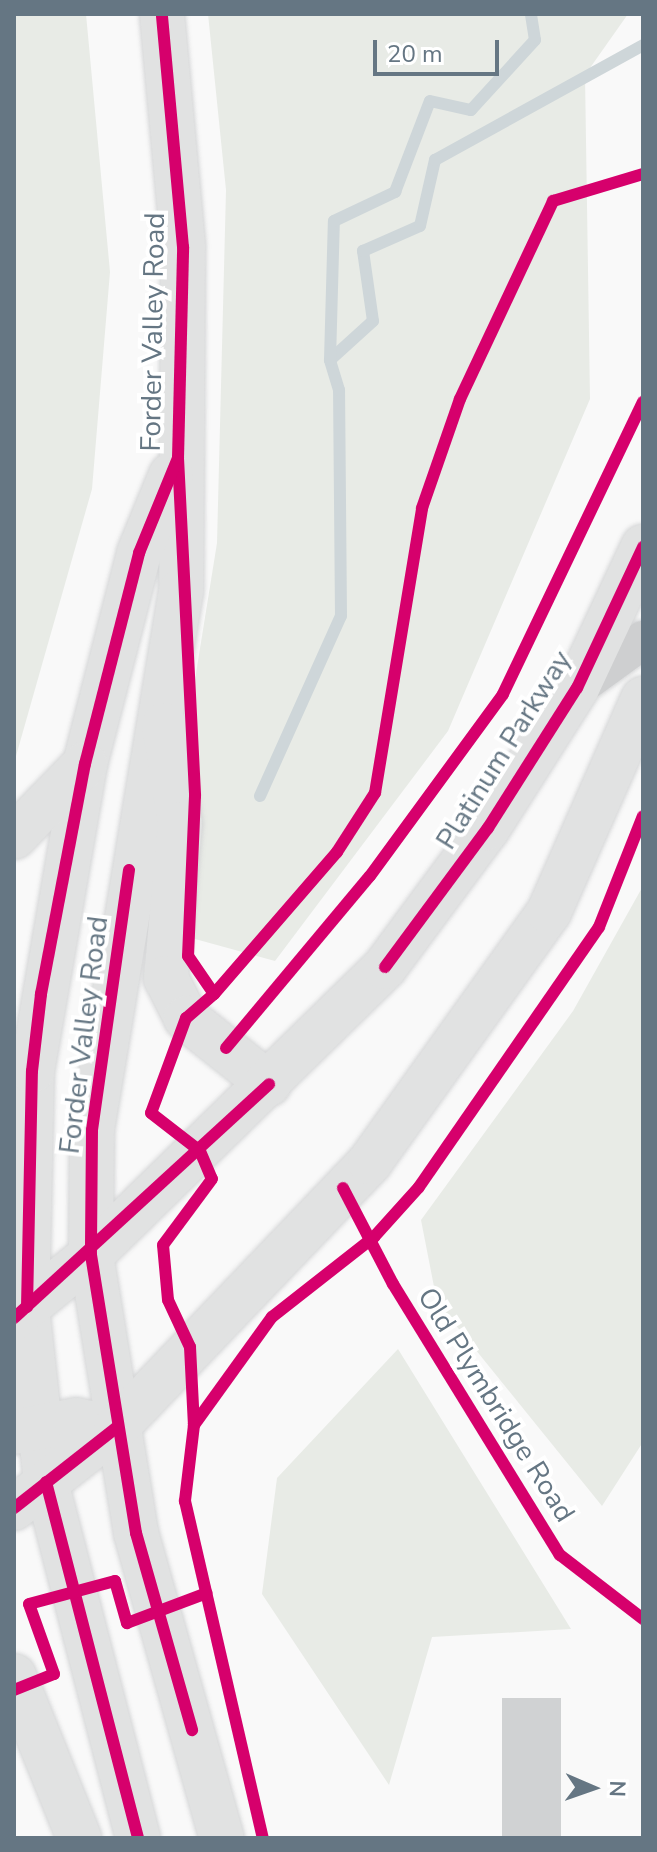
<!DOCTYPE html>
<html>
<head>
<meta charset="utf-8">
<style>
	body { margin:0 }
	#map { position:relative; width:657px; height:1852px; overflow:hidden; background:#f9f9f9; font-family:"Nunito Sans",sans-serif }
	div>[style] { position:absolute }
	.green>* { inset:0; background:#e8ebe6 }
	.stream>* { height:12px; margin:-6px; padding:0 6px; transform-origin:6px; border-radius:6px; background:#ced6d9 }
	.building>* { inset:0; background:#d0d2d3; transform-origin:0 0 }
	.roads { filter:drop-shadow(0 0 2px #d5d6d7) drop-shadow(0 0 2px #d5d6d7) }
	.street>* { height:38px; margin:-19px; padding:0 19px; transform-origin:19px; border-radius:19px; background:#cecfd0 }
	.secondary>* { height:44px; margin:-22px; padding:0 22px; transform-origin:22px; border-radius:22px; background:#e1e2e2 }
	.primary>* { height:44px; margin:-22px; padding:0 22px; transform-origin:22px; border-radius:22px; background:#e1e2e2 }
	.cycleway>* { height:12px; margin:-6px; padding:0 6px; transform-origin:6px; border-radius:6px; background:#d6006c }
	span { translate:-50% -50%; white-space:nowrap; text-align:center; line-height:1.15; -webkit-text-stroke:8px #fff; paint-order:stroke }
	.street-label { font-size:28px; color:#657683 }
	.frame { position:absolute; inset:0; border:16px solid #657683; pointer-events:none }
	.north { position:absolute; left:553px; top:1748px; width:80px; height:80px; -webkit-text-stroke:6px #fff; paint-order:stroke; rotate:92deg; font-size:22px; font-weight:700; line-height:32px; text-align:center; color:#657683 }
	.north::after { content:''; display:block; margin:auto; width:28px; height:36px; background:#657683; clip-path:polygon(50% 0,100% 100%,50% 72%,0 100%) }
	.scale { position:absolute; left:373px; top:40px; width:126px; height:36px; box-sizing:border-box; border:4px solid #657683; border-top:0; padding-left:10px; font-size:24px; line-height:28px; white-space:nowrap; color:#657683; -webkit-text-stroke:6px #fff; paint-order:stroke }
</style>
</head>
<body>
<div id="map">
	<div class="green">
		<i style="clip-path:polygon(14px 14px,86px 14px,110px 272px,92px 489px,14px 763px)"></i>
		<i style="clip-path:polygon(208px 14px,628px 14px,585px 75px,590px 399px,448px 731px,275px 961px,155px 928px,217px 543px,226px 190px)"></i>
		<i style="clip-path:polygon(643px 886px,643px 1442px,602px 1506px,437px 1302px,421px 1220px,573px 1011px)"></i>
		<i style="clip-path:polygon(398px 1349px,571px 1629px,432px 1637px,389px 1785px,262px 1594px,277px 1478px)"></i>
	</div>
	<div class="stream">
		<i style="left:330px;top:360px;width:58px;rotate:-42.2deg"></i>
		<i style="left:373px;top:321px;width:71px;rotate:-98.1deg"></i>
		<i style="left:363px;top:251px;width:62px;rotate:-23.7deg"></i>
		<i style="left:420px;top:226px;width:68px;rotate:-77.2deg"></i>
		<i style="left:435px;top:160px;width:238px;rotate:-28.9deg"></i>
		<i style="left:260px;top:796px;width:197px;rotate:-65.8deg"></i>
		<i style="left:341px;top:616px;width:226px;rotate:-90.5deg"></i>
		<i style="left:339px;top:390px;width:31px;rotate:-107deg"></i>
		<i style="left:330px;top:360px;width:139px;rotate:-88.4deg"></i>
		<i style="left:334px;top:221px;width:68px;rotate:-25.4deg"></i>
		<i style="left:395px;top:192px;width:97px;rotate:-69deg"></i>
		<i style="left:430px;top:101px;width:42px;rotate:12.4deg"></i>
		<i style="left:471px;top:110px;width:95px;rotate:-47.6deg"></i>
		<i style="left:535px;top:40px;width:26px;rotate:-99deg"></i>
	</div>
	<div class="building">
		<i style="left:502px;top:1698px;width:59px;height:140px"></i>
	</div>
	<div class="roads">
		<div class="street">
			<i style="left:577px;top:688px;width:82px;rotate:-36deg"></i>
		</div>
		<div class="secondary">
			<i style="left:162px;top:14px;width:234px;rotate:84.8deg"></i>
			<i style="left:183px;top:247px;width:344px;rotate:90.3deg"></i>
			<i style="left:181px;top:591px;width:546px;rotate:99.38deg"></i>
			<i style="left:92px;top:1130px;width:125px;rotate:90.5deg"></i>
			<i style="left:91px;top:1255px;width:282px;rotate:80.8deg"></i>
			<i style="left:136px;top:1533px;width:317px;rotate:74.3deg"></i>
			<i style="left:138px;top:1838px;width:368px;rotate:-104.5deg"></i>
			<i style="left:46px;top:1482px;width:176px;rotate:-96.2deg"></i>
			<i style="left:27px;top:1307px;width:236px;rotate:-88.8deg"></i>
			<i style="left:32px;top:1071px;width:312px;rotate:-80.2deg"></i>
			<i style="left:85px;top:764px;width:218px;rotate:-75.6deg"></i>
			<i style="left:139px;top:553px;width:84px;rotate:-67.7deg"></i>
		</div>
		<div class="primary">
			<i style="left:164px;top:725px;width:100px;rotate:80.8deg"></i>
			<i style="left:180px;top:824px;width:155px;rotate:95.2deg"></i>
			<i style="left:166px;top:978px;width:45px;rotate:63.4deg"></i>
			<i style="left:186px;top:1018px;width:106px;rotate:38.5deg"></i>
			<i style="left:14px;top:837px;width:102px;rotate:-45.8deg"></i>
			<i style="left:14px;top:1318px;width:99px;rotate:-39.3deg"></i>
			<i style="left:91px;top:1255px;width:412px;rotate:-44.4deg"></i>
			<i style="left:385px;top:967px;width:173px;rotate:-53.5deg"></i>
			<i style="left:488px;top:828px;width:166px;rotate:-57.6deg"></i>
			<i style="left:577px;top:688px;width:156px;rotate:-64.9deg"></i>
			<i style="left:14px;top:1432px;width:63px;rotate:-11deg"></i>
			<i style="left:76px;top:1420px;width:41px;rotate:11.3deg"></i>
			<i style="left:14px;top:1508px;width:130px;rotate:-38.1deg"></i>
			<i style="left:116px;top:1428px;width:368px;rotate:-46.3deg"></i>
			<i style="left:370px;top:1162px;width:307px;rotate:-54.4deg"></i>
			<i style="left:549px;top:912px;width:233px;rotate:-66.2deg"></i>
			<i style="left:14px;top:1676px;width:175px;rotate:68.1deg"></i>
		</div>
	</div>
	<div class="cycleway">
		<i style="left:178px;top:458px;width:338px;rotate:87.1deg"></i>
		<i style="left:195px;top:796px;width:160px;rotate:92.5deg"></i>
		<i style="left:188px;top:956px;width:46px;rotate:55.6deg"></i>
		<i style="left:214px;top:994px;width:37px;rotate:139deg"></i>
		<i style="left:186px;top:1018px;width:101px;rotate:110.2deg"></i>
		<i style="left:151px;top:1113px;width:62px;rotate:37.8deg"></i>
		<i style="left:200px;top:1151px;width:30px;rotate:67deg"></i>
		<i style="left:212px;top:1179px;width:82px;rotate:126.6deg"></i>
		<i style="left:163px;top:1245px;width:55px;rotate:84.8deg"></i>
		<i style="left:168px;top:1300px;width:52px;rotate:64.9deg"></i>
		<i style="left:190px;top:1347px;width:78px;rotate:87.1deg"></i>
		<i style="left:194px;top:1425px;width:77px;rotate:96.8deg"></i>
		<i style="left:185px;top:1501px;width:346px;rotate:77deg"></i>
		<i style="left:129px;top:870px;width:263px;rotate:98.1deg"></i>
		<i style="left:92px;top:1130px;width:125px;rotate:90.5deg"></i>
		<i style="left:91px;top:1255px;width:282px;rotate:80.8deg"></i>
		<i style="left:136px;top:1533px;width:205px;rotate:74.1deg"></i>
		<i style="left:385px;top:967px;width:173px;rotate:-53.5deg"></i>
		<i style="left:488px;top:828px;width:166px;rotate:-57.6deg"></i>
		<i style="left:577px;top:688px;width:156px;rotate:-64.9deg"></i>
		<i style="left:214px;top:994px;width:188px;rotate:-49.1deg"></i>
		<i style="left:337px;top:852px;width:70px;rotate:-57.2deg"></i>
		<i style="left:375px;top:793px;width:289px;rotate:-80.6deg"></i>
		<i style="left:422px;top:508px;width:115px;rotate:-70.8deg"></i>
		<i style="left:460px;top:399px;width:219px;rotate:-64.8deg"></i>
		<i style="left:553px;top:201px;width:94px;rotate:-16.7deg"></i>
		<i style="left:226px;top:1048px;width:224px;rotate:-50.1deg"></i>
		<i style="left:370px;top:876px;width:225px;rotate:-53.8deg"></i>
		<i style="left:503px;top:694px;width:324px;rotate:-64.4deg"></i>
		<i style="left:343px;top:1188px;width:108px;rotate:62.5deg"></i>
		<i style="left:393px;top:1284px;width:318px;rotate:58.4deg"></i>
		<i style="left:560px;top:1555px;width:105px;rotate:37.6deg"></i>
		<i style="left:27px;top:1307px;width:236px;rotate:-88.8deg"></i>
		<i style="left:32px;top:1071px;width:78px;rotate:-83.3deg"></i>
		<i style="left:41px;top:994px;width:234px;rotate:-79.2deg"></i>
		<i style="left:85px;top:764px;width:218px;rotate:-75.6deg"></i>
		<i style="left:139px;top:553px;width:103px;rotate:-67.7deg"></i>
		<i style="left:178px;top:458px;width:211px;rotate:-88.6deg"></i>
		<i style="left:183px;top:247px;width:234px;rotate:-95.2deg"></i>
		<i style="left:14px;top:1318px;width:346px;rotate:-42.5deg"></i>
		<i style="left:194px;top:1425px;width:133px;rotate:-54.2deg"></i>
		<i style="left:272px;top:1317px;width:130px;rotate:-38.1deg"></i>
		<i style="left:374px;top:1237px;width:67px;rotate:-48deg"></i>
		<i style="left:419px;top:1187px;width:316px;rotate:-55.3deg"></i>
		<i style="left:599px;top:927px;width:119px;rotate:-68.4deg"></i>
		<i style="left:46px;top:1482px;width:368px;rotate:75.5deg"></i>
		<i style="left:14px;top:1508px;width:130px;rotate:-38.1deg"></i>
		<i style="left:14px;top:1690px;width:43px;rotate:-21.8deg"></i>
		<i style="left:54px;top:1674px;width:74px;rotate:-109.7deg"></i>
		<i style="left:29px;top:1604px;width:89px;rotate:-15deg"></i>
		<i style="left:115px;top:1581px;width:44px;rotate:74.1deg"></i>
		<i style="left:127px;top:1623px;width:85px;rotate:-20.6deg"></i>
	</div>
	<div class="street-label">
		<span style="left:153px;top:332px;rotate:-89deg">Forder Valley Road</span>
		<span style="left:504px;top:750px;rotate:-58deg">Platinum Parkway</span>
		<span style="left:84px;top:1035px;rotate:-83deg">Forder Valley Road</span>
		<span style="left:496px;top:1405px;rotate:58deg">Old Plymbridge Road</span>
	</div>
	<div class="frame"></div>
	<div class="north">N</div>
	<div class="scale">20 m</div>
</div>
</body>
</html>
